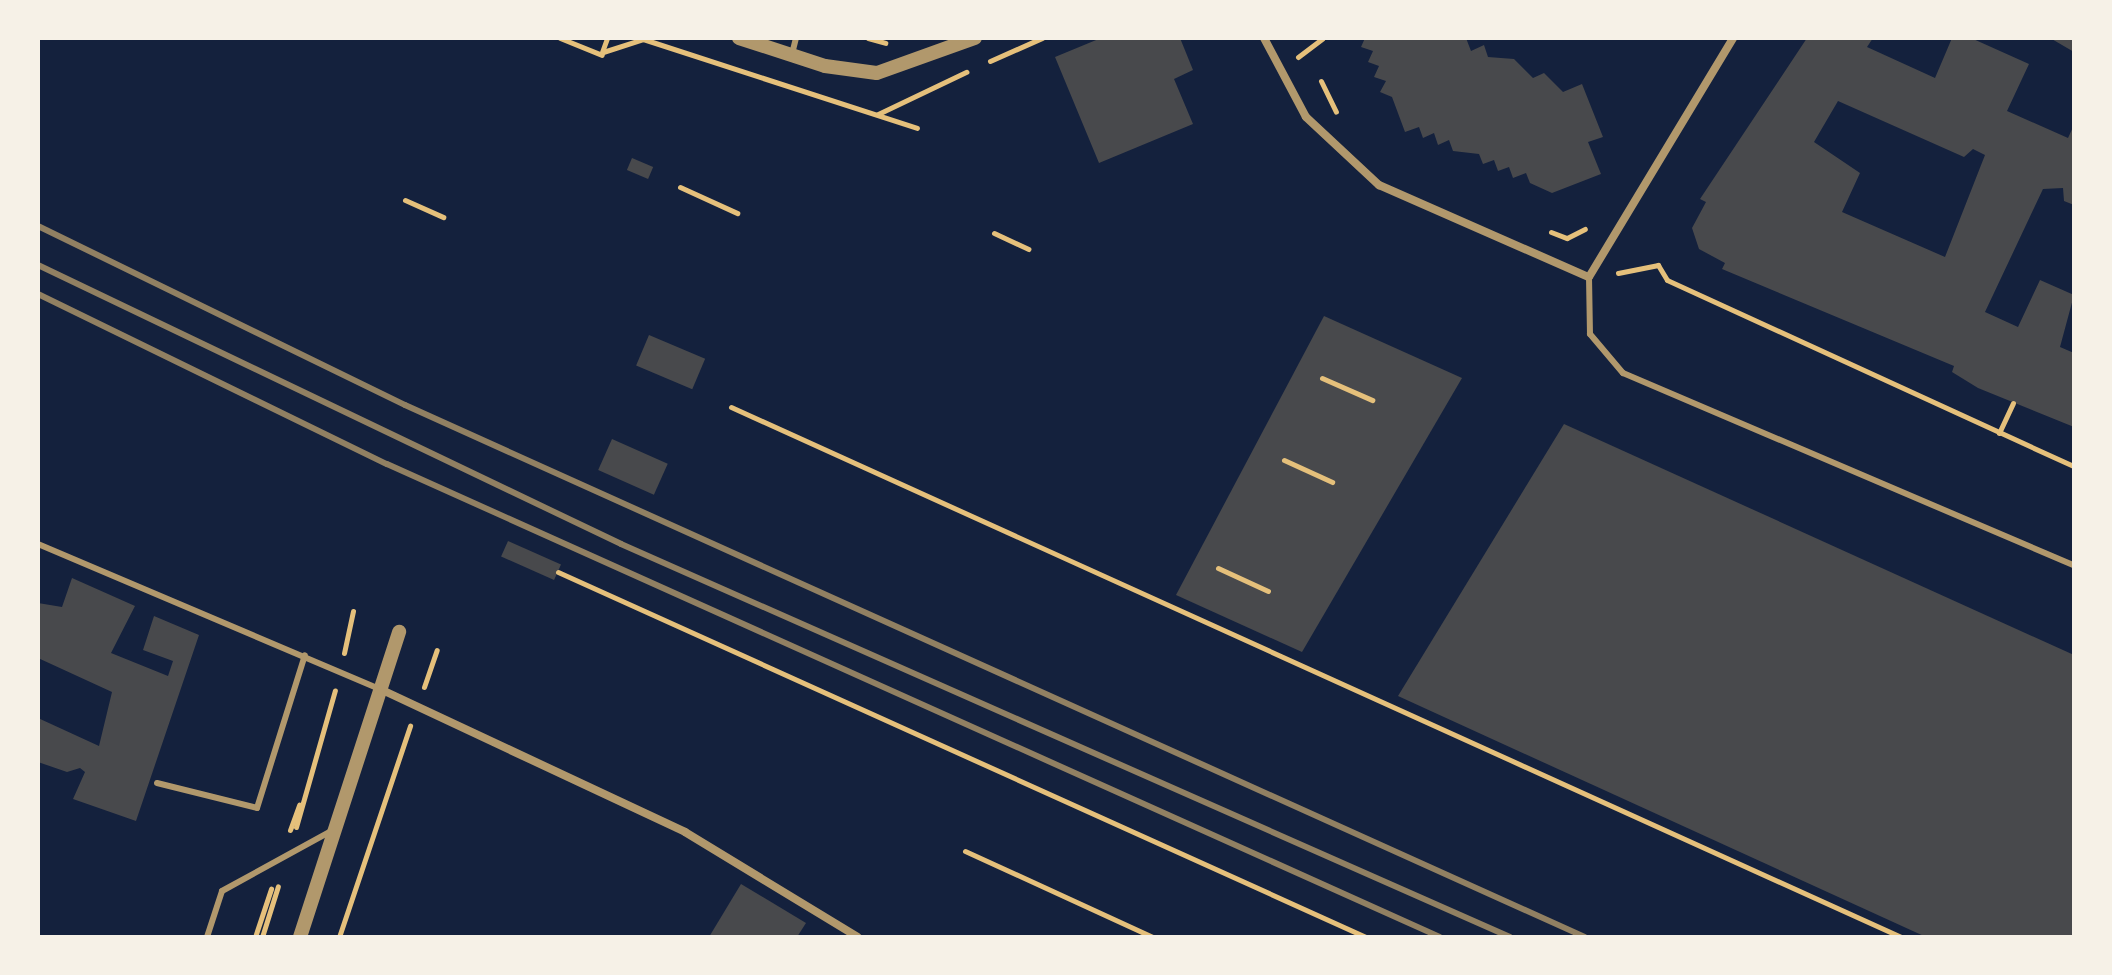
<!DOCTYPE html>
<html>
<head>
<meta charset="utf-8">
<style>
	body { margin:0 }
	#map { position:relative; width:2112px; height:975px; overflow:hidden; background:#14213d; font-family:Signika,sans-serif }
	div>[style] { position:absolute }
	.building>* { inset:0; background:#48494c; transform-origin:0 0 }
	.path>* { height:5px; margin:-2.5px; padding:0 2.5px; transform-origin:2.5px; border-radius:2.5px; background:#e5c07b }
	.service>* { height:6px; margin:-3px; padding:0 3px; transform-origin:3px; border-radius:3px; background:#b1986c }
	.minor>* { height:8px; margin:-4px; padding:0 4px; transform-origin:4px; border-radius:4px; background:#b1986c }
	.tertiary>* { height:14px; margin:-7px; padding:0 7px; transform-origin:7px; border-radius:7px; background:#b1986c }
	.rail>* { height:6px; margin:-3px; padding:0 3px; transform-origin:3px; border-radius:3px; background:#918062 }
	span { translate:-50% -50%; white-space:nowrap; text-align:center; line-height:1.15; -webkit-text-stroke:6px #f6f1e7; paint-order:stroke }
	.frame { position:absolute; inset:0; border:40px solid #f6f1e7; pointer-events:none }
</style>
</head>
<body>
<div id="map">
	<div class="building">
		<i style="clip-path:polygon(1101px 38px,1180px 38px,1193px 70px,1174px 79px,1193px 124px,1099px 163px,1055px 57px)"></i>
		<i style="clip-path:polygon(1365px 38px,1466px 38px,1471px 51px,1484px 45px,1488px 57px,1514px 59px,1533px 78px,1544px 73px,1563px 92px,1582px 84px,1603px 137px,1588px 142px,1601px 174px,1552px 193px,1530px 183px,1526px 173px,1513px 178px,1509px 167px,1498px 171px,1494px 160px,1483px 164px,1479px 154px,1453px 151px,1449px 140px,1438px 145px,1434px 133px,1423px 138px,1419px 127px,1405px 132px,1392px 97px,1380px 92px,1386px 81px,1374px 77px,1379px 66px,1368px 62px,1373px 51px,1361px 47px)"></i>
		<i style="clip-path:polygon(evenodd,1807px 38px,1873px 38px,1867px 47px,1935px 78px,1952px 38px,1971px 38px,2029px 64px,2007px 111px,2068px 138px,2074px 125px,2074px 205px,2064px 201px,2063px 188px,2043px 189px,1985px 312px,2018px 327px,2040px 280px,2074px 295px,2060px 347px,2074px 353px,2074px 427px,1978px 388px,1952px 372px,1954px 366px,1722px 269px,1725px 263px,1699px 249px,1692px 228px,1706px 202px,1700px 199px,1807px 38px,1838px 101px,1964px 157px,1973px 149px,1985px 155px,1945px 257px,1842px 212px,1860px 173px,1814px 142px,1838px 101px)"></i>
		<i style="clip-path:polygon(2050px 38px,2074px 38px,2074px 52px)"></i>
		<i style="left:632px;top:158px;width:23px;height:13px;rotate:23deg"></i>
		<i style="clip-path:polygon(1324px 316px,1462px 378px,1302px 652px,1176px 595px)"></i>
		<i style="left:649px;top:335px;width:61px;height:33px;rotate:23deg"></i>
		<i style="clip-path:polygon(1564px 424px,2074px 655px,2074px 937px,1926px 937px,1398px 696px)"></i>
		<i style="left:612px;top:439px;width:61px;height:34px;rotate:24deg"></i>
		<i style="left:508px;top:541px;width:58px;height:17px;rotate:24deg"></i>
		<i style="clip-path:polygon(72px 578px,135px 606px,111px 653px,168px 676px,173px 661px,143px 650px,154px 616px,199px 635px,136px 821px,73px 799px,85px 772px,80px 768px,67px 772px,38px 762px,38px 718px,99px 746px,112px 692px,38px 658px,38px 603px,62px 607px)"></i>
		<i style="clip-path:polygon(741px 884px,806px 923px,797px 937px,709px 937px)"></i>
	</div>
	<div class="path">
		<i style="left:560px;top:38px;width:45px;rotate:22deg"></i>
		<i style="left:868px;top:38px;width:18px;rotate:16deg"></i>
		<i style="left:602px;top:52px;width:15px;rotate:-70deg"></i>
		<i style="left:603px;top:52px;width:42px;rotate:-18deg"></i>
		<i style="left:643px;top:39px;width:288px;rotate:18deg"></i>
		<i style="left:1298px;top:57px;width:31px;rotate:-37deg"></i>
		<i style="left:990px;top:61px;width:57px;rotate:-23.9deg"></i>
		<i style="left:1321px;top:81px;width:34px;rotate:64deg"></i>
		<i style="left:878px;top:114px;width:98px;rotate:-25.5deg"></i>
		<i style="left:680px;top:187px;width:63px;rotate:24.5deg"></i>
		<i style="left:405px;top:200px;width:42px;rotate:24.1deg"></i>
		<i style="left:1551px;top:232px;width:17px;rotate:21deg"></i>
		<i style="left:1567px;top:238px;width:20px;rotate:-27deg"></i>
		<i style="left:994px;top:233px;width:38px;rotate:25deg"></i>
		<i style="left:1618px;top:273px;width:41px;rotate:-11.3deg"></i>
		<i style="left:1658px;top:265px;width:17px;rotate:59deg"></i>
		<i style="left:1667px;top:280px;width:447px;rotate:24.6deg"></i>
		<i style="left:1322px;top:378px;width:55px;rotate:23.7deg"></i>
		<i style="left:731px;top:407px;width:1284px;rotate:24.37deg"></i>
		<i style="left:1999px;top:433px;width:33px;rotate:-65deg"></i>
		<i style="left:1284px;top:460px;width:53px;rotate:24.6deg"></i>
		<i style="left:1218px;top:568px;width:55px;rotate:24.7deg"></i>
		<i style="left:558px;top:572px;width:887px;rotate:24.31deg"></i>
		<i style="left:344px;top:653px;width:43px;rotate:-77.9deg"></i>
		<i style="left:424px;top:687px;width:39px;rotate:-71deg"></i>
		<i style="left:296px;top:827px;width:142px;rotate:-74.1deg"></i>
		<i style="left:290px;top:830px;width:27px;rotate:-70deg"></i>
		<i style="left:965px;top:851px;width:207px;rotate:24.6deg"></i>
		<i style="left:255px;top:937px;width:51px;rotate:-71.6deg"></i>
		<i style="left:262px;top:937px;width:53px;rotate:-72.6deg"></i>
		<i style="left:339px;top:937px;width:223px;rotate:-71.4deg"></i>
	</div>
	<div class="service">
		<i style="left:792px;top:54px;width:16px;rotate:-76deg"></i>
		<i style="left:1589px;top:277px;width:57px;rotate:89deg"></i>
		<i style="left:1590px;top:334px;width:51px;rotate:49.8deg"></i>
		<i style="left:1623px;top:373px;width:490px;rotate:23.1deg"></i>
		<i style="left:38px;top:544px;width:371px;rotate:23deg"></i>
		<i style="left:157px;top:783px;width:103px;rotate:14deg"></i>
		<i style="left:257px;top:808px;width:160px;rotate:-72.6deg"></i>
		<i style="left:207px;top:937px;width:48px;rotate:-71.9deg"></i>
		<i style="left:222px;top:891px;width:127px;rotate:-28.8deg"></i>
	</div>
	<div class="minor">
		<i style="left:1264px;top:38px;width:89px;rotate:62deg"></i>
		<i style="left:1306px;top:117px;width:100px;rotate:43deg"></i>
		<i style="left:1379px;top:185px;width:229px;rotate:23.7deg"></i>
		<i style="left:1589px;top:277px;width:279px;rotate:-58.9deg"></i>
		<i style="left:380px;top:689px;width:337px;rotate:25.1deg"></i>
		<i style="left:685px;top:832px;width:202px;rotate:31.3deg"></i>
	</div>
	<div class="tertiary">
		<i style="left:739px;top:38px;width:90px;rotate:18deg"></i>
		<i style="left:825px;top:66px;width:52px;rotate:7.7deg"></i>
		<i style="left:877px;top:73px;width:104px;rotate:-19.7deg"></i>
		<i style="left:300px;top:937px;width:321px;rotate:-72deg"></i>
	</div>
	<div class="rail">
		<i style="left:38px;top:226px;width:408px;rotate:26deg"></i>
		<i style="left:405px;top:405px;width:1294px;rotate:24.27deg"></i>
		<i style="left:38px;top:265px;width:646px;rotate:25.57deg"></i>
		<i style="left:621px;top:544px;width:972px;rotate:23.85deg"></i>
		<i style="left:38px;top:294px;width:388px;rotate:26deg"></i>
		<i style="left:387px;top:464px;width:1154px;rotate:24.19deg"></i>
	</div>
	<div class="frame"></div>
</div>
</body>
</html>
